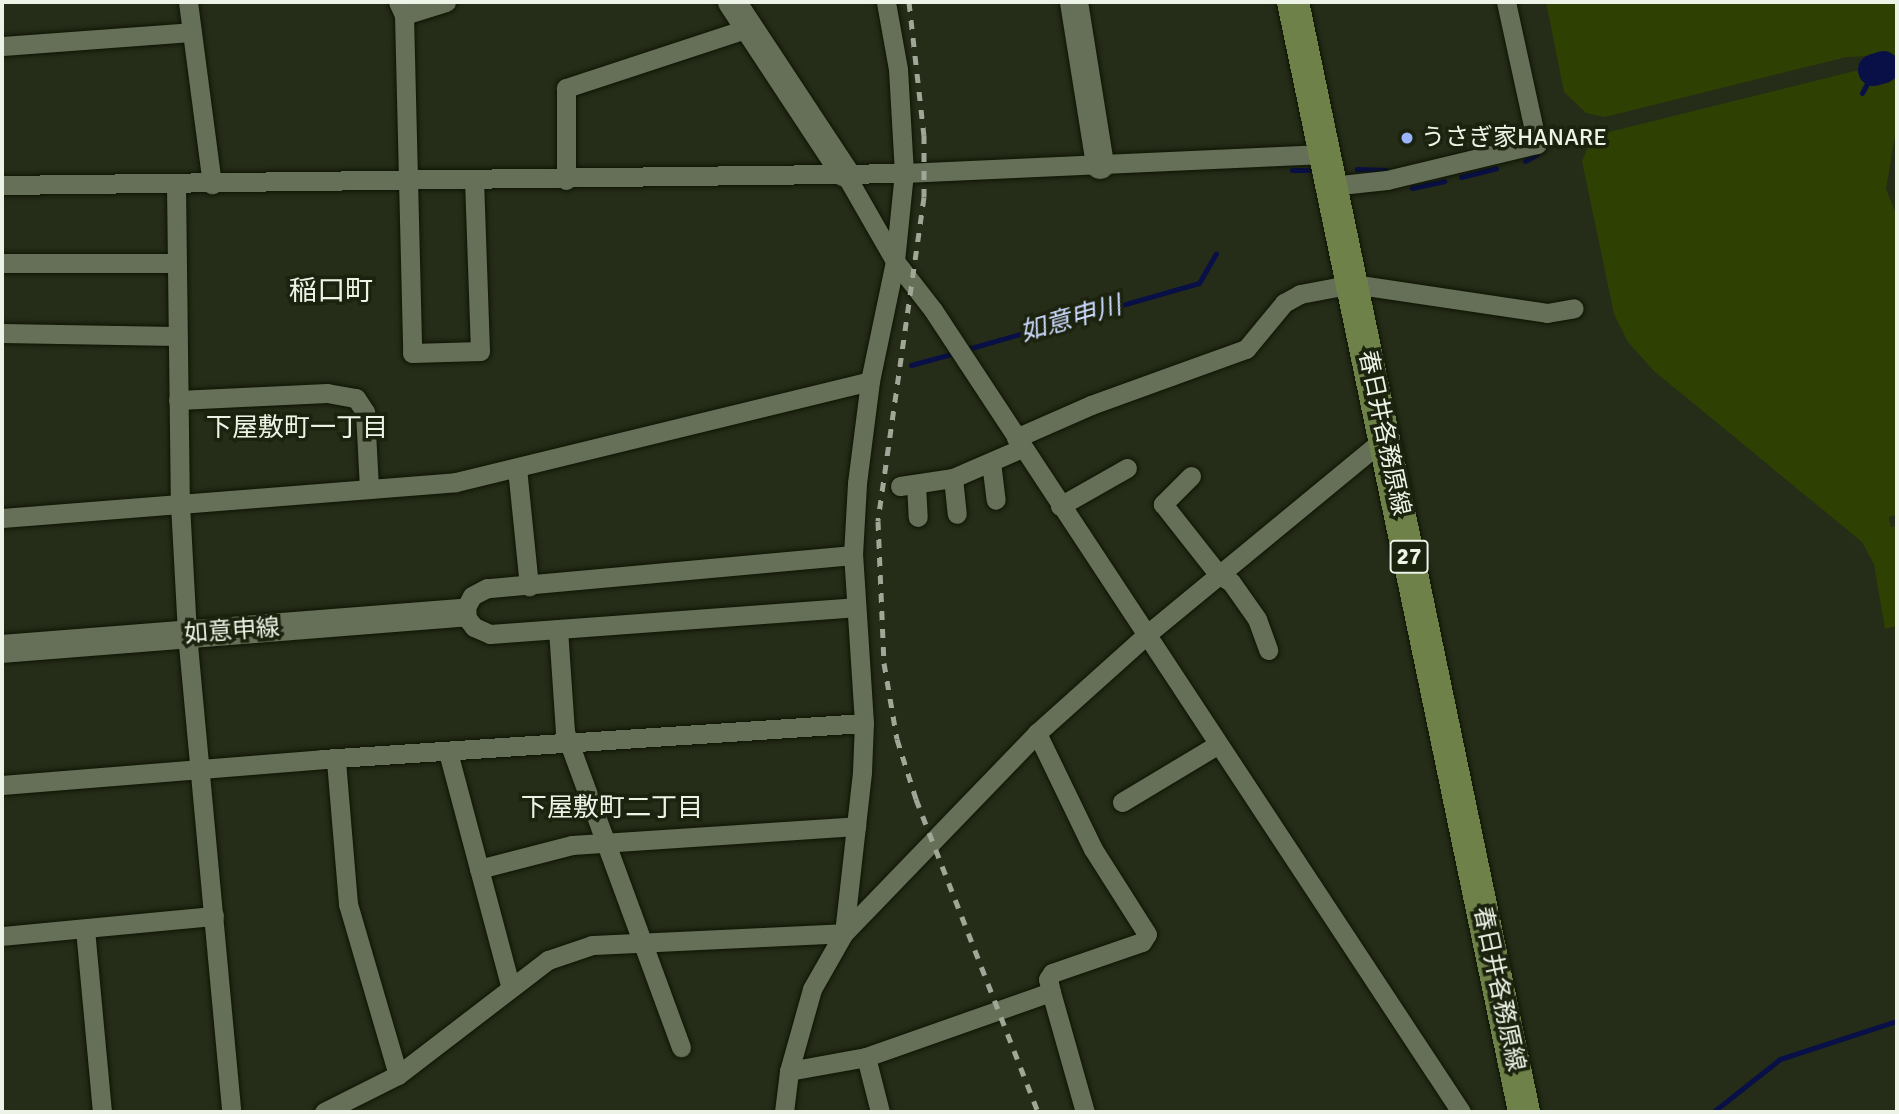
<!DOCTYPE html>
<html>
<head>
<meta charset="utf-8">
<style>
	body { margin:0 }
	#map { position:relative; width:1899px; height:1114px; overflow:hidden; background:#252c18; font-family:Signika,"Noto Sans JP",sans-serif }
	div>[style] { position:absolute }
	.green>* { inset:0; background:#2e4002 }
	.stream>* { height:5px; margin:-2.5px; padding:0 2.5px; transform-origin:2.5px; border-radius:2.5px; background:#091047 }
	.river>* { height:32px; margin:-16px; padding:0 16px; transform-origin:16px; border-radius:16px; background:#091047 }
	.roads { filter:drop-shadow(0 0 2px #0e1403) drop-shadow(0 0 2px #0e1403) }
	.street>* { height:19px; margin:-9.5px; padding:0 9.5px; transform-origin:9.5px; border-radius:9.5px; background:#667058 }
	.secondary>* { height:28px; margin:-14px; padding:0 14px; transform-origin:14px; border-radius:14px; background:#667058 }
	.primary>* { height:32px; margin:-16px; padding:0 16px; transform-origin:16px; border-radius:16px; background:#6d8148 }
	.rail>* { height:5px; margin-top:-2.5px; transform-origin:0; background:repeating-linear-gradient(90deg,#a0a797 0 9px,transparent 0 18px) }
	.dots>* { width:19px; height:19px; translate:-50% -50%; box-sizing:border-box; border:4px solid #1b220e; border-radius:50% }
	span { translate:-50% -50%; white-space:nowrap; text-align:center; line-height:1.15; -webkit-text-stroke:7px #1b220e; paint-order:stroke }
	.shield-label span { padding:2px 5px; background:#1b220e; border:2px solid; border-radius:5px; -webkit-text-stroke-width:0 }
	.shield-label { font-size:23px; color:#edf3e6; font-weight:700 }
	.poi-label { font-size:24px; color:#edf3e6 }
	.left { translate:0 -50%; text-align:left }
	.street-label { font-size:24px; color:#edf3e6 }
	.water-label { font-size:26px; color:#cddbff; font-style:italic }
	.neighbourhood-label { font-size:26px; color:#edf3e6 }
	.quarter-label { font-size:28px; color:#edf3e6 }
	.frame { position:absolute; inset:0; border:4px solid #edf3e6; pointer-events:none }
</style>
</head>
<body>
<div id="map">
	<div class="green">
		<i style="clip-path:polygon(1546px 2px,1897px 2px,1897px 124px,1886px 189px,1897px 216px,1897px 515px,1889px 517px,1891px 527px,1897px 526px,1897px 626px,1885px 629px,1874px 564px,1862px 542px,1654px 371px,1628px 342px,1614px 314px,1582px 161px,1593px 136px,1871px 67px,1871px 56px,1847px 57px,1605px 117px,1586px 113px,1564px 92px)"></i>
	</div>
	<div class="stream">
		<i style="left:1862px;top:69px;width:12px;rotate:5deg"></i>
		<i style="left:1862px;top:93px;width:26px;rotate:-62deg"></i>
		<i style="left:1525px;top:161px;width:13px;rotate:-29deg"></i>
		<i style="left:1357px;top:169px;width:29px;rotate:2deg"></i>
		<i style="left:1292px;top:170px;width:19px"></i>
		<i style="left:1461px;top:177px;width:36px;rotate:-14deg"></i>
		<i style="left:1412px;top:188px;width:33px;rotate:-12deg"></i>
		<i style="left:964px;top:350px;width:244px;rotate:-15.9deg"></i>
		<i style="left:1199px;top:283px;width:34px;rotate:-60deg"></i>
		<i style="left:911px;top:365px;width:46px;rotate:-15.3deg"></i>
		<i style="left:1713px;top:1112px;width:85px;rotate:-38.3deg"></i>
		<i style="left:1780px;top:1059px;width:123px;rotate:-18deg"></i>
	</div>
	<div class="river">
		<i style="left:1874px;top:70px;width:10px;rotate:-17deg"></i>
	</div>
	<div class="roads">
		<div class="street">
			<i style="left:188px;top:2px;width:184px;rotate:82.5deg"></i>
			<i style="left:398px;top:2px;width:14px;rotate:65deg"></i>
			<i style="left:404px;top:15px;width:338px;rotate:88.6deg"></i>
			<i style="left:412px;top:353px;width:68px;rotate:-1.7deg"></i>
			<i style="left:480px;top:351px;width:171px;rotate:-92deg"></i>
			<i style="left:404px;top:15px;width:44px;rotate:-17.2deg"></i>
			<i style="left:2px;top:46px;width:190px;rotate:-4.2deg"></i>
			<i style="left:844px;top:172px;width:103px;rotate:60.2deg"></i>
			<i style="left:895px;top:261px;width:62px;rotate:52.2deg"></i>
			<i style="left:933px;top:310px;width:960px;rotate:56.64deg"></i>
			<i style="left:566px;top:180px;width:92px;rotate:-90deg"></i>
			<i style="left:566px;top:88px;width:193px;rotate:-18.2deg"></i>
			<i style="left:2px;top:185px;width:902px;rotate:-0.76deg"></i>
			<i style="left:904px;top:173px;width:420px;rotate:-2.6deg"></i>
			<i style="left:176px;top:185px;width:319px;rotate:89.3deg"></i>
			<i style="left:180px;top:504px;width:130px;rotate:86.9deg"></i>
			<i style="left:187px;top:634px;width:480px;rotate:84.7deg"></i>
			<i style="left:1331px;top:186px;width:56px;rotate:-6.1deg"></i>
			<i style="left:1387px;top:180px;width:154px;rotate:-13.5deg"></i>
			<i style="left:1537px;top:144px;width:145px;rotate:-102.3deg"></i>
			<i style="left:2px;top:263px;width:174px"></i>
			<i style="left:2px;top:333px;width:174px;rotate:1deg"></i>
			<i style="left:178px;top:400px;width:149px;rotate:-2.7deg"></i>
			<i style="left:327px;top:393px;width:29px;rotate:10deg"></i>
			<i style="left:356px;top:398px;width:17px;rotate:57deg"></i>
			<i style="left:365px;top:412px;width:77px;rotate:87deg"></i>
			<i style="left:1016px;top:438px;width:82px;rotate:-23.7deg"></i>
			<i style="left:1091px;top:405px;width:165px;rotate:-19.9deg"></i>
			<i style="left:1246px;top:349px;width:60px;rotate:-50.4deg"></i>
			<i style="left:1284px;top:303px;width:18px;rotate:-29deg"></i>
			<i style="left:1300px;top:294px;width:54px;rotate:-10.7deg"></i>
			<i style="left:1353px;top:284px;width:196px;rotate:8.5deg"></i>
			<i style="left:1547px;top:313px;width:27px;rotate:-10deg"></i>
			<i style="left:991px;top:462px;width:38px;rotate:83deg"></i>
			<i style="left:517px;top:468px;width:119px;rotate:84.2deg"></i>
			<i style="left:1191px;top:476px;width:40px;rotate:135deg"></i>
			<i style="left:1163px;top:504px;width:89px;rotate:51.8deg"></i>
			<i style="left:1218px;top:574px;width:15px;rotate:32deg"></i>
			<i style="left:1231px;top:582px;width:45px;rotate:54.9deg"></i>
			<i style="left:1257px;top:619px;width:33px;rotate:70deg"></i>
			<i style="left:953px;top:478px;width:36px;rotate:84deg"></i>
			<i style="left:916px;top:484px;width:33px;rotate:87deg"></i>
			<i style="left:900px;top:486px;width:54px;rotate:-8.6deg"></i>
			<i style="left:953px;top:478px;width:75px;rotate:-23.5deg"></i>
			<i style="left:1060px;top:506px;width:77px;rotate:-29.6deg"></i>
			<i style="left:2px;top:518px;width:455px;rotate:-4.5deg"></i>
			<i style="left:456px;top:482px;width:426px;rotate:-13.7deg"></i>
			<i style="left:853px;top:555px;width:367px;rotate:174.8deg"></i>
			<i style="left:487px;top:588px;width:17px;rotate:152deg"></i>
			<i style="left:472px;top:596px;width:19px;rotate:118deg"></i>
			<i style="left:463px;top:613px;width:18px;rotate:52deg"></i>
			<i style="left:474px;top:627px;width:17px;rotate:24deg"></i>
			<i style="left:490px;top:634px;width:366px;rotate:-4.2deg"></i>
			<i style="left:558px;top:629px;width:103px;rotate:86.1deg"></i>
			<i style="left:565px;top:732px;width:336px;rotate:69.8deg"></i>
			<i style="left:448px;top:752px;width:241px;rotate:75.1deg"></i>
			<i style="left:336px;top:761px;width:144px;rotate:85.2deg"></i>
			<i style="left:348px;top:904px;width:178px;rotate:73.7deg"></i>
			<i style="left:2px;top:785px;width:321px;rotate:-4.6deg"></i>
			<i style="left:322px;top:759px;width:543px;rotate:-3.8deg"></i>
			<i style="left:1122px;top:802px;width:111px;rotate:-31deg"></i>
			<i style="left:479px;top:869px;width:96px;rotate:-14.5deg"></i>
			<i style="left:572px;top:845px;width:285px;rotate:-3.8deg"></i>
			<i style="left:85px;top:929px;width:184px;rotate:84.7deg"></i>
			<i style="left:2px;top:936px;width:213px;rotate:-5.4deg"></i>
			<i style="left:1051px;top:992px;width:125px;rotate:74.2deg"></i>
			<i style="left:866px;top:1057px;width:57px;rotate:75.7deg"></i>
			<i style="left:789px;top:1071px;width:78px;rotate:-10.3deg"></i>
			<i style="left:866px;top:1057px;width:196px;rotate:-19.4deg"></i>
			<i style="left:1051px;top:992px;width:13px;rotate:-103deg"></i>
			<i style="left:1048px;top:979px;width:7px;rotate:-56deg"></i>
			<i style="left:1052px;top:973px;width:95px;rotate:-19deg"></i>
			<i style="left:1142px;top:942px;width:9px;rotate:-58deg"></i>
			<i style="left:1147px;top:934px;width:101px;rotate:-122.4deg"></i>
			<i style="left:1093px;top:849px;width:129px;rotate:-115.8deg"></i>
			<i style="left:324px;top:1112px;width:83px;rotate:-26.6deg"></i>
			<i style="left:398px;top:1075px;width:189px;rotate:-37.5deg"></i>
			<i style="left:548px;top:960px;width:46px;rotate:-18.8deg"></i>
			<i style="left:592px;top:945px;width:252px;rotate:-2.7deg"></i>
			<i style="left:844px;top:933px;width:278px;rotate:-46deg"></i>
			<i style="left:1037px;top:733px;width:145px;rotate:-41.9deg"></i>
			<i style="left:1145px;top:636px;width:311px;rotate:-39.5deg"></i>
			<i style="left:784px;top:1112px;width:41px;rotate:-83deg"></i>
			<i style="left:789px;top:1071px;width:85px;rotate:-74.3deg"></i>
			<i style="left:812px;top:989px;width:64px;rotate:-60.3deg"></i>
			<i style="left:844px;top:933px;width:162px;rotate:-83.6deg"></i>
			<i style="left:862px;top:772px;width:49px;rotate:-87.7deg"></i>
			<i style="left:864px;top:723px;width:168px;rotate:-93.7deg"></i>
			<i style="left:853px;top:555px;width:72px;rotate:-86.8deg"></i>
			<i style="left:857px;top:483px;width:103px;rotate:-82.7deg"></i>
			<i style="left:870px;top:381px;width:123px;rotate:-78.2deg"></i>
			<i style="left:895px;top:261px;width:88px;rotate:-84.2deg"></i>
			<i style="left:904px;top:173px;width:104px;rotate:-93.3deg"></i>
			<i style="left:898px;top:69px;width:68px;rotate:-100.2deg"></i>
		</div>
		<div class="secondary">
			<i style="left:732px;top:2px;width:204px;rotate:56.6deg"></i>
			<i style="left:1074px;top:2px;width:165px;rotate:80.9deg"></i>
			<i style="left:2px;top:649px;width:462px;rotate:-4.5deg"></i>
		</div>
		<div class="primary">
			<i style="left:1293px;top:2px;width:1134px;rotate:78.24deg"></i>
		</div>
	</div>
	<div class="rail">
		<i style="left:909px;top:2px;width:134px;rotate:83.6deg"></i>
		<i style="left:924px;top:135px;width:62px;rotate:90deg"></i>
		<i style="left:924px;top:197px;width:327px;rotate:98.1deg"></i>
		<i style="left:878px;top:521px;width:142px;rotate:87.6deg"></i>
		<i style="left:884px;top:663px;width:77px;rotate:80.3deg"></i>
		<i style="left:897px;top:739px;width:63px;rotate:72.4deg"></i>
		<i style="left:916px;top:799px;width:336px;rotate:68.7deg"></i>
	</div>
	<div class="dots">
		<i style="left:1407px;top:138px;background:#9bb4fd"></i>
	</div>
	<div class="shield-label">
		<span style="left:1409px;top:557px">27</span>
	</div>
	<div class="poi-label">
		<span class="left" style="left:1421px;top:138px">うさぎ家HANARE</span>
	</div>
	<div class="street-label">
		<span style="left:1384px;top:433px;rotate:78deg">春日井各務原線</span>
		<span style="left:232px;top:631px;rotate:-4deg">如意申線</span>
		<span style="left:1499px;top:989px;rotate:78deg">春日井各務原線</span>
	</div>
	<div class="water-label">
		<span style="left:1071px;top:320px;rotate:-16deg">如意申川</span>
	</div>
	<div class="neighbourhood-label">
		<span style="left:297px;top:429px">下屋敷町一丁目</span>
		<span style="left:612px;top:809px">下屋敷町二丁目</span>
	</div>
	<div class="quarter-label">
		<span style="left:331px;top:291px">稲口町</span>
	</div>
	<div class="frame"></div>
</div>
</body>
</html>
